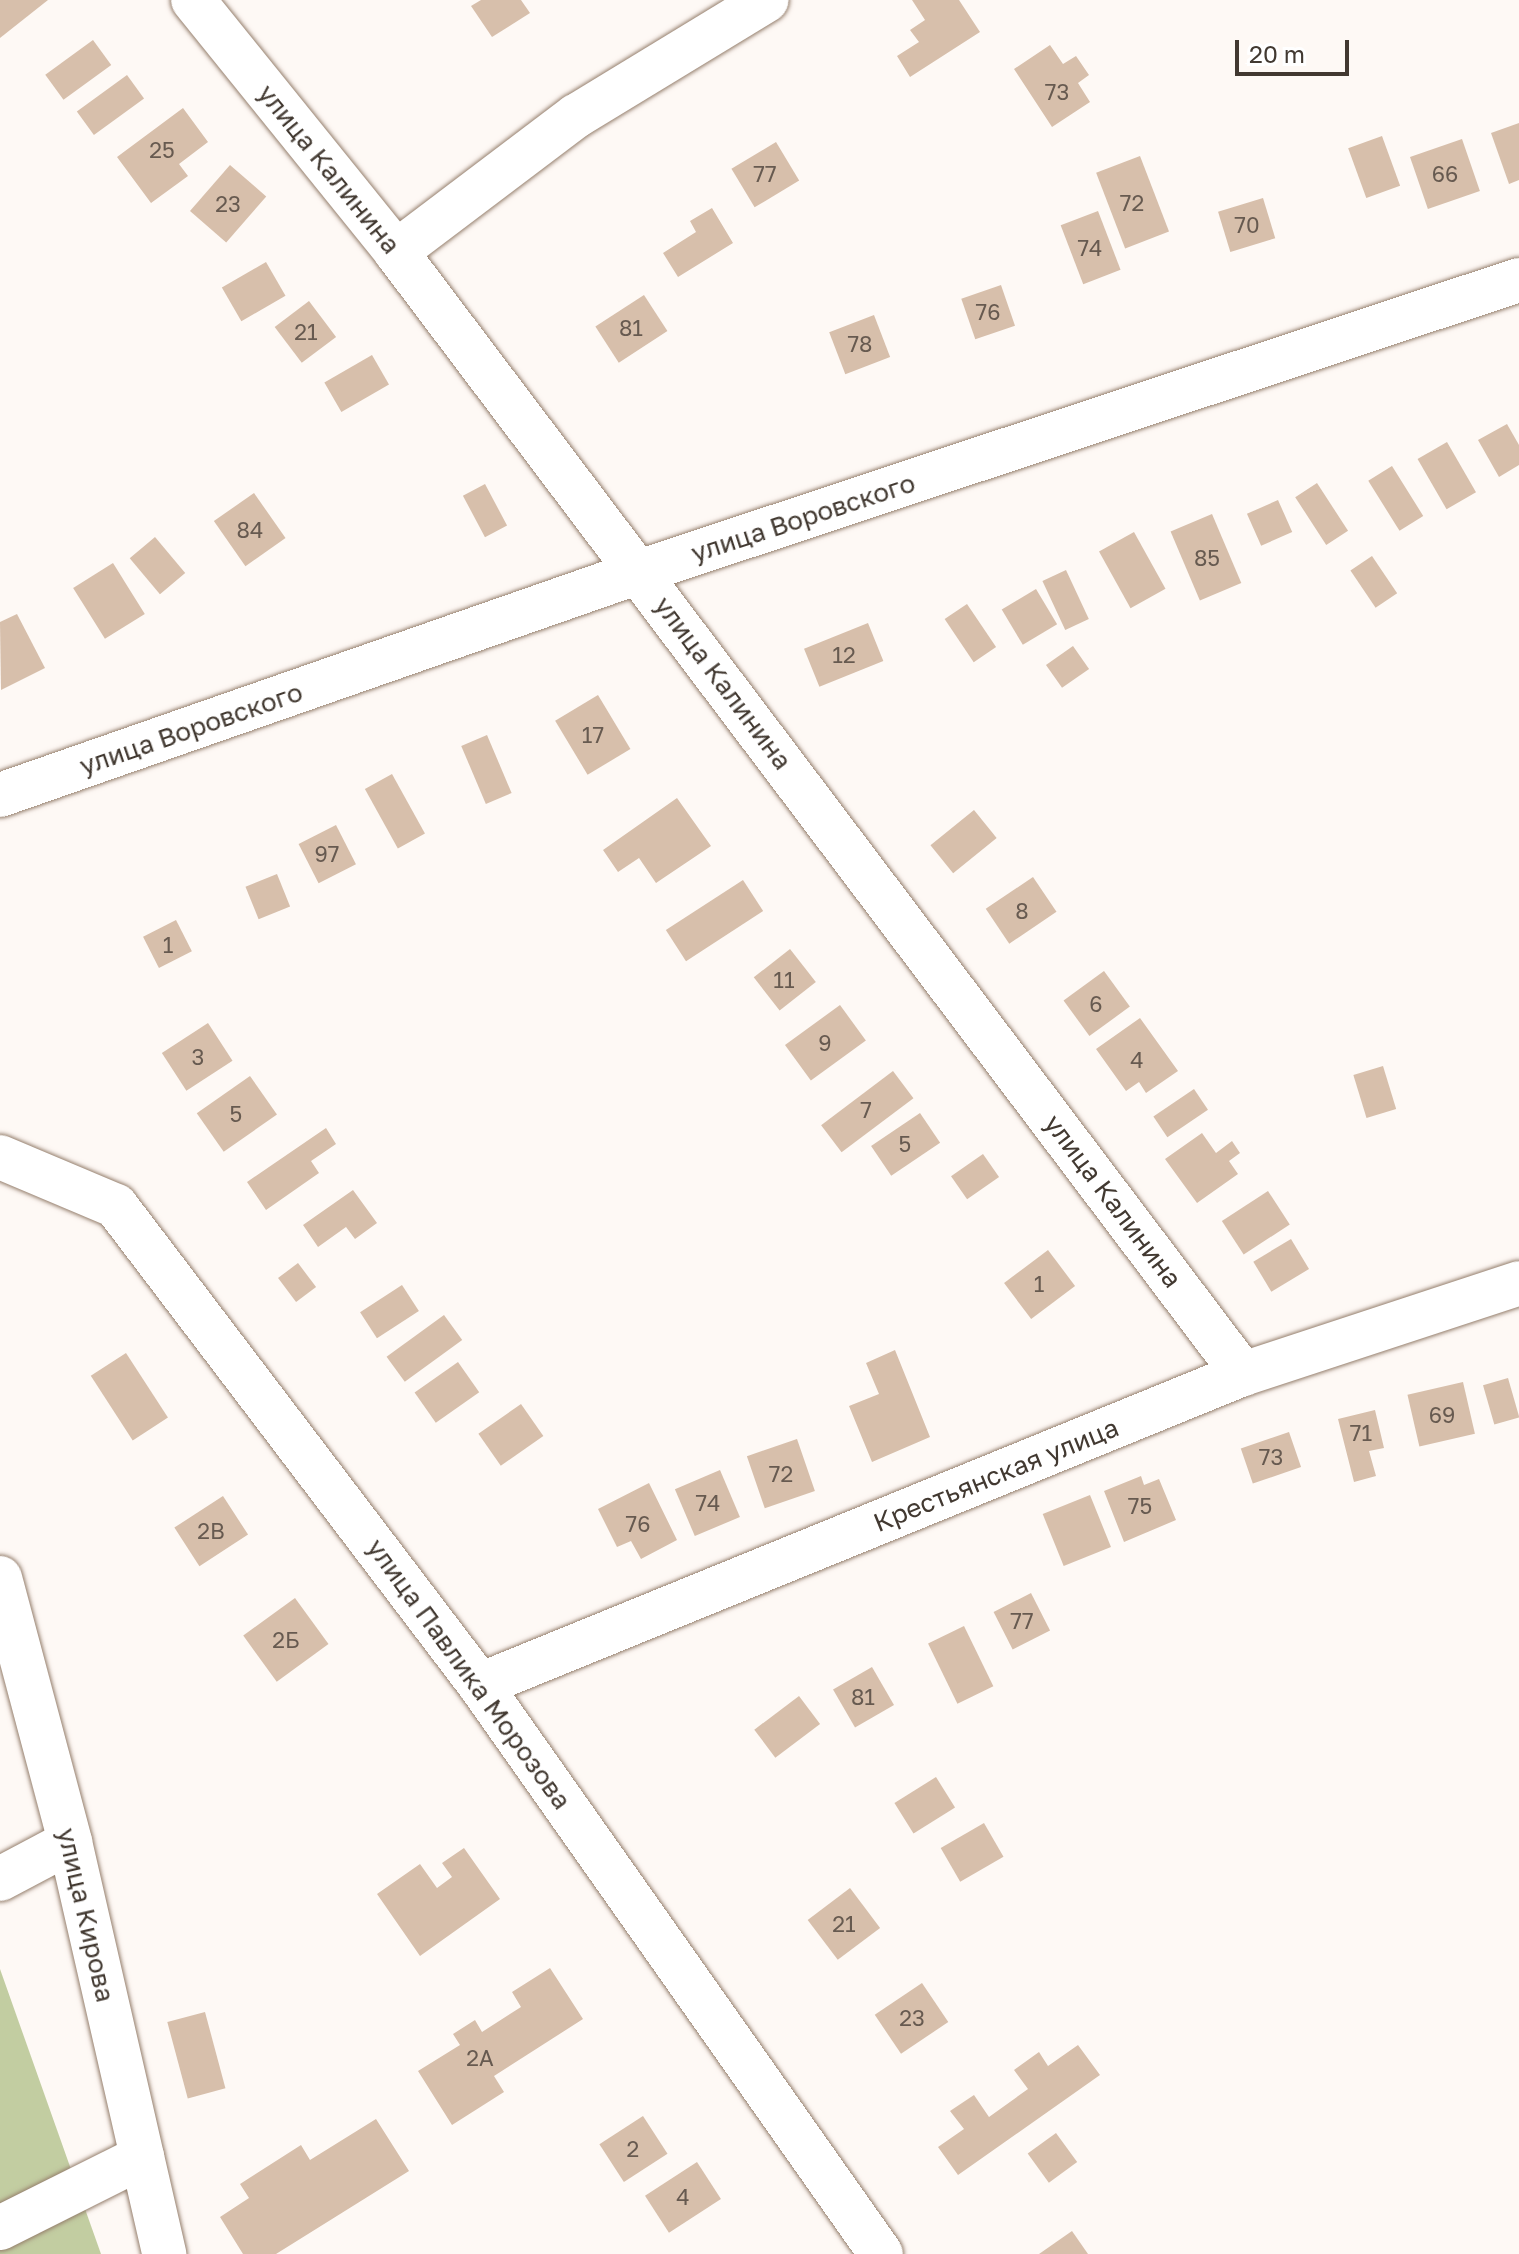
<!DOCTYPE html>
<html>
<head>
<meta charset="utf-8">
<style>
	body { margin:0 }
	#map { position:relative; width:1519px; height:2254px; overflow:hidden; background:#fef9f5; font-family:"Golos Text",sans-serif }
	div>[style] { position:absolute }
	.green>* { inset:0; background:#c2cda1 }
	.building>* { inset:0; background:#d7bfab; transform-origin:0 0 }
	.roads { filter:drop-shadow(0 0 2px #957f6d) drop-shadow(0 0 2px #957f6d) }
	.minor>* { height:44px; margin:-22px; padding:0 22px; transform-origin:22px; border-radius:22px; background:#fff }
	span { translate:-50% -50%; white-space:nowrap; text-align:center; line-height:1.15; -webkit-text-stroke:6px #fff; paint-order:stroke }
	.number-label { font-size:22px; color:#675a50 }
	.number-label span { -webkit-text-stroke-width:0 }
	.street-label { font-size:26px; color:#423931 }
	.scale { position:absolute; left:1235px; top:40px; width:114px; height:36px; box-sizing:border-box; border:4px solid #423931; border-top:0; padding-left:10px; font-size:24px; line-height:28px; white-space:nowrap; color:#423931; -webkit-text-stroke:6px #fff; paint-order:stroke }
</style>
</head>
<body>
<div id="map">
	<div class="green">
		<i style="clip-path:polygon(0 1969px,101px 2254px,0 2254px)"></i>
	</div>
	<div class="building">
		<i style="clip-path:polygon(0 0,48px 0,0 38px)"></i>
		<i style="clip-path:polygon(481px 0,521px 0,530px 13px,492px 37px,471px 6px)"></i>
		<i style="clip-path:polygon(912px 0,959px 0,980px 32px,910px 77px,897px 56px,919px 42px,910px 30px,925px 20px)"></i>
		<i style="left:93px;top:40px;width:31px;height:59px;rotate:54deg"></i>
		<i style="clip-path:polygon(1050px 45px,1063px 64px,1076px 56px,1089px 75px,1078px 83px,1090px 102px,1052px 127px,1014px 69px)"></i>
		<i style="left:127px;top:75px;width:29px;height:62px;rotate:54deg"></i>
		<i style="clip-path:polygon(183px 108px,208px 142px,179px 164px,188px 176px,151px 203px,117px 157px)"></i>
		<i style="clip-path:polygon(1519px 123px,1519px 180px,1509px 184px,1491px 133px)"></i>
		<i style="left:1382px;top:136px;width:53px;height:36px;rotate:70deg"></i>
		<i style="left:1462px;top:139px;width:55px;height:55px;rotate:71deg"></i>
		<i style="left:776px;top:142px;width:45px;height:52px;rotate:59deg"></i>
		<i style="left:1140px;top:156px;width:81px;height:47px;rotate:69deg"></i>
		<i style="left:230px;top:165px;width:48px;height:61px;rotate:41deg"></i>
		<i style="left:1263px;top:198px;width:42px;height:47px;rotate:73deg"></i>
		<i style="clip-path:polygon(712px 208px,733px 243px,678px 277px,663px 253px,696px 232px,690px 221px)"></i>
		<i style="left:1098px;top:211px;width:63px;height:40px;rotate:69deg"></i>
		<i style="left:266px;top:262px;width:39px;height:51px;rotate:60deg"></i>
		<i style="left:1001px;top:285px;width:43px;height:42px;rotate:71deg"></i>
		<i style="left:644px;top:295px;width:43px;height:58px;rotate:57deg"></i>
		<i style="left:309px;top:301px;width:45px;height:43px;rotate:53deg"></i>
		<i style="left:874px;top:315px;width:45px;height:48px;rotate:69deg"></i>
		<i style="left:372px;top:355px;width:34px;height:55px;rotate:60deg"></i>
		<i style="clip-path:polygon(1507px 424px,1519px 445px,1519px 465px,1499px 477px,1478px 440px)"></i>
		<i style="left:1447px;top:442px;width:58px;height:34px;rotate:60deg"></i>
		<i style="left:1392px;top:466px;width:59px;height:28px;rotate:58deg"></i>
		<i style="left:1317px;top:483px;width:57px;height:26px;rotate:57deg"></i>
		<i style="left:485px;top:484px;width:47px;height:25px;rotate:62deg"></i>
		<i style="left:254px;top:493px;width:55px;height:49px;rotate:55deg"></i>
		<i style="left:1278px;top:500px;width:35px;height:34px;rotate:66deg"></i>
		<i style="left:1212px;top:514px;width:75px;height:45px;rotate:67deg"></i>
		<i style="left:1134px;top:532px;width:65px;height:40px;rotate:61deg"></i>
		<i style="left:155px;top:537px;width:47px;height:33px;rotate:50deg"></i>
		<i style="left:1372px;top:556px;width:45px;height:26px;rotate:56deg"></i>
		<i style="left:113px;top:563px;width:60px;height:47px;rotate:58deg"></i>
		<i style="left:1066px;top:570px;width:54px;height:26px;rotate:65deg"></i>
		<i style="left:1036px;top:589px;width:41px;height:40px;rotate:59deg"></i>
		<i style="left:967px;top:604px;width:52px;height:27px;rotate:56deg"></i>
		<i style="clip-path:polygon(17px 614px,45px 668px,1px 690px,0 622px)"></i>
		<i style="left:868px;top:623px;width:41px;height:69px;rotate:68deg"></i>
		<i style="left:1073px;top:646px;width:28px;height:33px;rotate:55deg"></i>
		<i style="left:598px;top:695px;width:63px;height:50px;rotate:59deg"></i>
		<i style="left:487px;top:735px;width:63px;height:28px;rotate:67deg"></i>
		<i style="left:392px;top:774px;width:68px;height:31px;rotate:61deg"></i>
		<i style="clip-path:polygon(677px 798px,711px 846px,656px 883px,639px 858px,618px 872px,603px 850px)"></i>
		<i style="left:974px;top:810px;width:36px;height:56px;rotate:51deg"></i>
		<i style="left:336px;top:825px;width:44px;height:42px;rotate:63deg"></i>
		<i style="left:277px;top:874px;width:35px;height:34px;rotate:68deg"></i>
		<i style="left:1033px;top:877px;width:42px;height:57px;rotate:56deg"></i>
		<i style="left:743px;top:880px;width:37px;height:92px;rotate:57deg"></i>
		<i style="left:176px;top:920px;width:35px;height:37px;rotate:63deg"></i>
		<i style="left:790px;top:949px;width:42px;height:46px;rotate:52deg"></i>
		<i style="left:1104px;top:971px;width:44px;height:50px;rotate:54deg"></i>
		<i style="left:840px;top:1005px;width:44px;height:68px;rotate:54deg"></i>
		<i style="clip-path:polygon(1140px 1018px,1178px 1071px,1146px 1093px,1139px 1082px,1126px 1091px,1096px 1049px)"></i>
		<i style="left:208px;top:1023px;width:45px;height:55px;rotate:57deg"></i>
		<i style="left:1383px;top:1066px;width:45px;height:31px;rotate:73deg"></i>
		<i style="left:893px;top:1071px;width:34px;height:90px;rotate:53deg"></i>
		<i style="left:250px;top:1076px;width:47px;height:65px;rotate:55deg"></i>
		<i style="left:1194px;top:1089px;width:25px;height:49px;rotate:56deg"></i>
		<i style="left:920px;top:1113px;width:36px;height:59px;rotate:56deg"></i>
		<i style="clip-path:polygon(326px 1128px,336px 1144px,311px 1161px,319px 1173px,266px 1210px,247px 1182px)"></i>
		<i style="clip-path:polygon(1202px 1133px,1216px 1153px,1232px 1141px,1240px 1153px,1229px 1161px,1238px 1174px,1197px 1203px,1165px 1159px)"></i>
		<i style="left:983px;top:1154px;width:28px;height:39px;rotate:55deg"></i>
		<i style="clip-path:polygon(353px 1190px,377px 1223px,355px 1239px,346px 1227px,318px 1247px,303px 1225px)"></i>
		<i style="left:1268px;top:1191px;width:40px;height:55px;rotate:57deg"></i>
		<i style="left:1291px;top:1239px;width:35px;height:44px;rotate:59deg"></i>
		<i style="left:1048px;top:1250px;width:45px;height:55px;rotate:53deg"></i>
		<i style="left:298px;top:1263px;width:30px;height:25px;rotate:53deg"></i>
		<i style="left:402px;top:1285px;width:31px;height:50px;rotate:57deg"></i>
		<i style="left:444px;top:1315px;width:31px;height:71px;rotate:54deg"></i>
		<i style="clip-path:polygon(895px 1350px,930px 1437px,872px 1462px,849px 1406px,879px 1394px,866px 1363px)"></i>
		<i style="left:126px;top:1353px;width:77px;height:42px;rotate:57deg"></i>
		<i style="left:458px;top:1362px;width:37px;height:53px;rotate:55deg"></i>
		<i style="left:1508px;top:1378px;width:41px;height:26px;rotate:74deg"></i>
		<i style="left:1463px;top:1382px;width:53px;height:57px;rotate:77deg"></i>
		<i style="left:521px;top:1404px;width:39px;height:52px;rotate:55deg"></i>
		<i style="clip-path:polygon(1375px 1410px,1384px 1448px,1369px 1451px,1376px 1476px,1354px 1482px,1338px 1419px)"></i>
		<i style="left:1289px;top:1432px;width:37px;height:51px;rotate:71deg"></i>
		<i style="left:797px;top:1439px;width:55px;height:53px;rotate:71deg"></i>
		<i style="left:720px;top:1470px;width:51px;height:49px;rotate:67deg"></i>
		<i style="clip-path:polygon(1141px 1476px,1144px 1485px,1159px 1479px,1176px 1520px,1124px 1542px,1104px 1491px)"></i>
		<i style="clip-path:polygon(649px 1483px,677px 1540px,641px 1559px,631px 1541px,617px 1547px,598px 1509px)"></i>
		<i style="left:1090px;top:1495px;width:56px;height:51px;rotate:68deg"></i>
		<i style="left:223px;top:1496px;width:46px;height:58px;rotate:57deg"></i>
		<i style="left:1031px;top:1593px;width:42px;height:42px;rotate:63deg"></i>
		<i style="left:295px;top:1598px;width:57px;height:64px;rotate:54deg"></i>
		<i style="left:964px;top:1626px;width:67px;height:40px;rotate:64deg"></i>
		<i style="left:872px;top:1667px;width:44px;height:45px;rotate:60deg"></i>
		<i style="left:799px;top:1696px;width:35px;height:56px;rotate:53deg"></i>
		<i style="left:936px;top:1777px;width:36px;height:49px;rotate:58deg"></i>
		<i style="left:984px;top:1823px;width:39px;height:50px;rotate:60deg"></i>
		<i style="clip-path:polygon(464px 1848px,500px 1899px,420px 1956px,377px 1894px,420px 1864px,437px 1888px,452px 1877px,442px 1863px)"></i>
		<i style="left:850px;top:1888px;width:50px;height:53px;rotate:53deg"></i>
		<i style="clip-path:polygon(550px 1968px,583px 2019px,494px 2076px,504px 2092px,452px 2125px,418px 2071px,460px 2045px,453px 2034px,475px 2020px,482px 2032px,521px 2007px,512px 1992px)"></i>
		<i style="left:922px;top:1983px;width:47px;height:57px;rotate:56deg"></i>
		<i style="left:205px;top:2012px;width:79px;height:39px;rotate:75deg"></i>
		<i style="clip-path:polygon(1078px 2045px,1100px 2075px,958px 2175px,938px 2147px,964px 2129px,950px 2111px,974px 2095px,989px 2117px,1028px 2089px,1014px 2070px,1039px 2052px,1048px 2066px)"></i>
		<i style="left:643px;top:2116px;width:45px;height:52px;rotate:57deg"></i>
		<i style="clip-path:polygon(376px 2119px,409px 2171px,276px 2254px,243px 2254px,220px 2217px,249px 2198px,240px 2184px,301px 2145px,310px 2160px)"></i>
		<i style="left:1056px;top:2133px;width:36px;height:35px;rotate:54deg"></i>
		<i style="left:697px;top:2162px;width:44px;height:62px;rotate:57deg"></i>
		<i style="clip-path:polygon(1072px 2231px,1088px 2254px,1039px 2254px)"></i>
	</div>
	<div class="roads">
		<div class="minor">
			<i style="left:193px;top:0;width:324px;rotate:51.1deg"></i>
			<i style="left:396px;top:252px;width:1406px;rotate:52.95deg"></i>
			<i style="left:396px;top:252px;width:226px;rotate:-37.1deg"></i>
			<i style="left:576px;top:116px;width:223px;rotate:-31.3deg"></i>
			<i style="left:0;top:795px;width:677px;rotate:-19.24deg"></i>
			<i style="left:639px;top:572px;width:927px;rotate:-18.36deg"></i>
			<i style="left:0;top:1157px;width:126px;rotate:22.9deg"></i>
			<i style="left:116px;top:1206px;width:602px;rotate:52.77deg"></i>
			<i style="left:480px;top:1685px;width:696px;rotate:54.83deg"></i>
			<i style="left:0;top:1578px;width:273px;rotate:75.1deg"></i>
			<i style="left:70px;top:1842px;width:423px;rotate:77.1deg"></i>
			<i style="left:480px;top:1685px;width:824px;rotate:-22.18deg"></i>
			<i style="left:1243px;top:1374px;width:291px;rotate:-18.2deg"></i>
			<i style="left:0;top:1879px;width:79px;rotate:-27.9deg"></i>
			<i style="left:0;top:2228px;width:159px;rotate:-26.6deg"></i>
		</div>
	</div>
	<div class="number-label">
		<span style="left:1057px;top:92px">73</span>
		<span style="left:162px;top:150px">25</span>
		<span style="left:765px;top:174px">77</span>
		<span style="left:1445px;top:174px">66</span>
		<span style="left:1132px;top:203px">72</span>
		<span style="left:228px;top:204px">23</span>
		<span style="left:1247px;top:225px">70</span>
		<span style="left:1090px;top:248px">74</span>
		<span style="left:988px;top:312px">76</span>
		<span style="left:631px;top:328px">81</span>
		<span style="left:306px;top:332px">21</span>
		<span style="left:860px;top:344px">78</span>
		<span style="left:250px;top:530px">84</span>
		<span style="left:1207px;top:558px">85</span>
		<span style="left:844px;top:655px">12</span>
		<span style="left:593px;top:735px">17</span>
		<span style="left:327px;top:854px">97</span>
		<span style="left:1022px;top:911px">8</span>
		<span style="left:168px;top:945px">1</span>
		<span style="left:784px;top:980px">11</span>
		<span style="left:1096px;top:1004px">6</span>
		<span style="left:825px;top:1043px">9</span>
		<span style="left:198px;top:1057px">3</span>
		<span style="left:1137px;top:1060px">4</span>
		<span style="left:866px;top:1110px">7</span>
		<span style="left:236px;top:1114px">5</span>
		<span style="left:905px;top:1144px">5</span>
		<span style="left:1039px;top:1284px">1</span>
		<span style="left:1442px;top:1415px">69</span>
		<span style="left:1361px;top:1433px">71</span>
		<span style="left:1271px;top:1457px">73</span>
		<span style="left:781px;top:1474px">72</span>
		<span style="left:708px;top:1503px">74</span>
		<span style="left:1140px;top:1506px">75</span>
		<span style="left:638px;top:1524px">76</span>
		<span style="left:211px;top:1531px">2В</span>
		<span style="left:1022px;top:1621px">77</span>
		<span style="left:286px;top:1640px">2Б</span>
		<span style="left:863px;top:1697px">81</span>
		<span style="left:844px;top:1924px">21</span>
		<span style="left:912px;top:2018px">23</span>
		<span style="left:480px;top:2058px">2А</span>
		<span style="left:633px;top:2149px">2</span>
		<span style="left:683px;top:2197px">4</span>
	</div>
	<div class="street-label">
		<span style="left:329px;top:169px;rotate:51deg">улица Калинина</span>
		<span style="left:803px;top:518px;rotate:-18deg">улица Воровского</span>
		<span style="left:723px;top:683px;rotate:53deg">улица Калинина</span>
		<span style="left:191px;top:729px;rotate:-19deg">улица Воровского</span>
		<span style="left:1113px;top:1201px;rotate:53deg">улица Калинина</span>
		<span style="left:996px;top:1475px;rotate:-22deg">Крестьянская улица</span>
		<span style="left:469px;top:1674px;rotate:54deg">улица Павлика Морозова</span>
		<span style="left:86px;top:1915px;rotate:77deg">улица Кирова</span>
	</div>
	<div class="scale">20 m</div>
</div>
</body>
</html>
